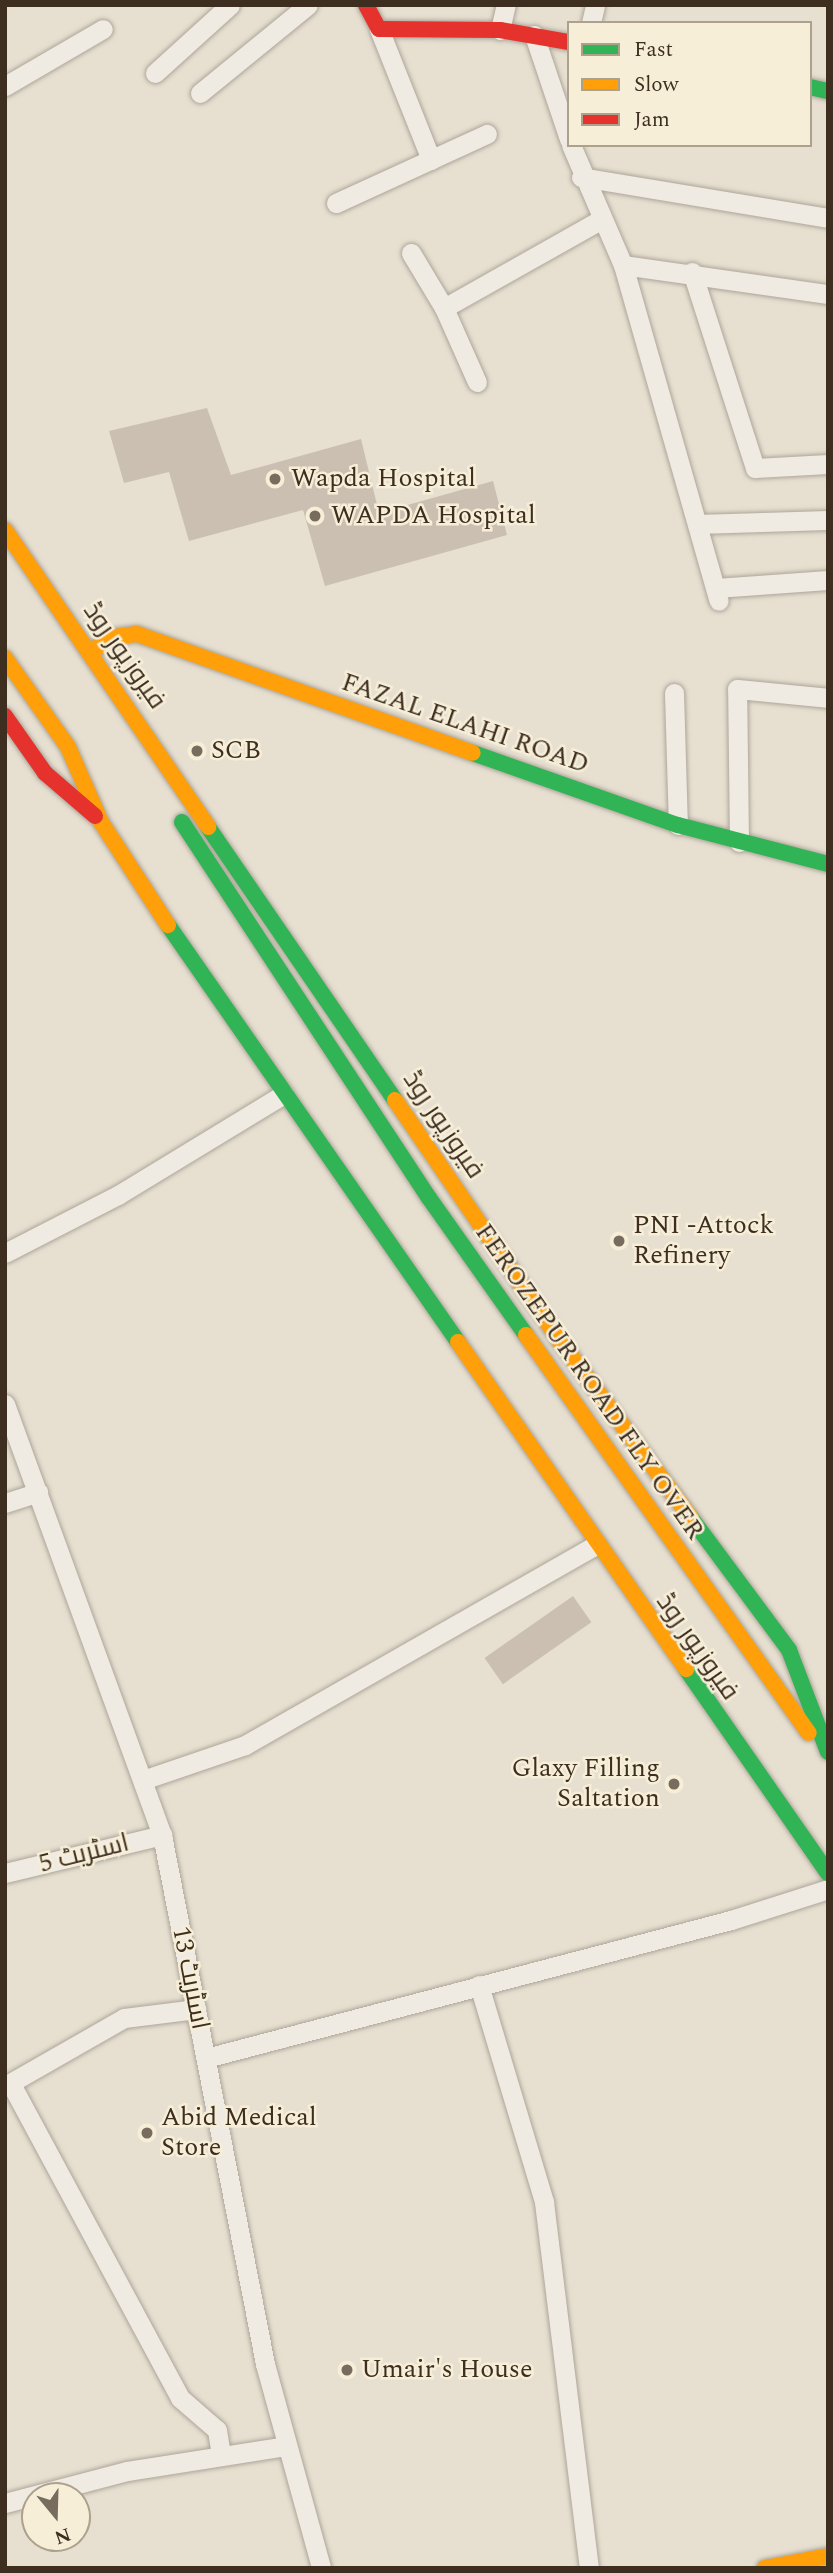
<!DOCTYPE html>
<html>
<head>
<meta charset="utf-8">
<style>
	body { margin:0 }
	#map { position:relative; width:833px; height:2573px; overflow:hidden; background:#e7e0d1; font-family:Spectral,Cairo,serif }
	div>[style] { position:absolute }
	.building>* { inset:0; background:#cbbfb2; transform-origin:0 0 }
	.roads { filter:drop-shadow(0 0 2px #ada599) drop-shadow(0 0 2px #ada599) }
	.street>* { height:19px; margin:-9.5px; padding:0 9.5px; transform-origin:9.5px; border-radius:9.5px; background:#efebe3 }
	.fast>* { height:16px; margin:-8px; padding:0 8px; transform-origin:8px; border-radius:8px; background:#30b455 }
	.slow>* { height:16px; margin:-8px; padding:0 8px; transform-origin:8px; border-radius:8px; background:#ff9f0a }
	.jam>* { height:16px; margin:-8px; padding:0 8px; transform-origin:8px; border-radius:8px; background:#e5322d }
	.dots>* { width:19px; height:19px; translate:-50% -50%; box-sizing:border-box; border:4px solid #f7eed8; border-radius:50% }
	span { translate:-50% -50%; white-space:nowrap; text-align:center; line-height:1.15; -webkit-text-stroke:5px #f7eed8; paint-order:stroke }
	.poi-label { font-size:26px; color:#3d2e20 }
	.left { translate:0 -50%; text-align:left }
	.right { translate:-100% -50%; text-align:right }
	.street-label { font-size:26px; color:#3d2e20 }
	.frame { position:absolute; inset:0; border:7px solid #3d2e20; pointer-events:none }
	.legend { position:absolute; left:567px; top:21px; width:245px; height:126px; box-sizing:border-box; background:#f7eed8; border:2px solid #ada18e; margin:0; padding:9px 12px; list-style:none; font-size:21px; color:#3d2e20 }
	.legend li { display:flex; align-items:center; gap:14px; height:35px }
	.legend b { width:35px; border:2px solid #ada18e }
	.north { position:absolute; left:21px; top:2482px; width:70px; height:70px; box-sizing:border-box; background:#f7eed8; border:2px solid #ada18e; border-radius:50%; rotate:161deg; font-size:19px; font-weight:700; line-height:28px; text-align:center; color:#3d2e20 }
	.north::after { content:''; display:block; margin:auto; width:24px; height:32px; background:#786c5e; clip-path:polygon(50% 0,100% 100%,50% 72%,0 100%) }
</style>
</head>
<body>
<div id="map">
	<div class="building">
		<i style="clip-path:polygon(207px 408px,231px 475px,361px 439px,379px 513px,493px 481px,507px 535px,325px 586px,303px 510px,189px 541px,169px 472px,124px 483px,109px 431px)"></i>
		<i style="left:573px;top:1596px;width:32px;height:108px;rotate:55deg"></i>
	</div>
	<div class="roads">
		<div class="street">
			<i style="left:591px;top:23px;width:18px;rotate:-77deg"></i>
			<i style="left:379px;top:29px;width:141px;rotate:68.3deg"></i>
			<i style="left:500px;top:30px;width:26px;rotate:-77deg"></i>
			<i style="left:534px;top:35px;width:110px;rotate:71.4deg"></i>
			<i style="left:155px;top:73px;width:101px;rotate:-42.2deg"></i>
			<i style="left:5px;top:86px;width:113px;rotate:-30.2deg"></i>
			<i style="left:200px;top:93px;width:139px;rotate:-39.2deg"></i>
			<i style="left:571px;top:145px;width:131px;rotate:66.6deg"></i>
			<i style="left:623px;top:265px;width:349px;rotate:74.1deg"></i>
			<i style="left:581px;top:177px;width:250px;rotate:9.4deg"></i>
			<i style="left:336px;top:203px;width:166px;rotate:-24.6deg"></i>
			<i style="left:411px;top:253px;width:64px;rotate:59deg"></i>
			<i style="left:444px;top:308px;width:81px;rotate:66deg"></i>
			<i style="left:623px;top:265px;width:207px;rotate:8.1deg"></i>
			<i style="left:692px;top:272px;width:206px;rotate:72.2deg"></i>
			<i style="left:755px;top:468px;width:73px;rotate:-3.1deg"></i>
			<i style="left:444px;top:308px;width:179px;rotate:-29.4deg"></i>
			<i style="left:697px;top:524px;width:131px;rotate:-1.7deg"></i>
			<i style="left:716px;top:588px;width:112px;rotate:-4.1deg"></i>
			<i style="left:674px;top:693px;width:132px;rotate:88.3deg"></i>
			<i style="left:739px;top:842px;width:153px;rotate:-90.7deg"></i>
			<i style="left:737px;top:689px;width:91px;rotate:5.6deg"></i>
			<i style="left:5px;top:1253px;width:127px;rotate:-27.2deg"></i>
			<i style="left:118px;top:1195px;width:194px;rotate:-31.3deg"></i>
			<i style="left:5px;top:1404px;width:459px;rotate:70deg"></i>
			<i style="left:162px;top:1835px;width:539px;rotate:78.98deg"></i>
			<i style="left:265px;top:2364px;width:212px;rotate:74.6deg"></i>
			<i style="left:5px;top:1503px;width:35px;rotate:-18deg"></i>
			<i style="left:143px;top:1780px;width:108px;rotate:-18.9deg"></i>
			<i style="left:245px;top:1745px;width:404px;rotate:-29.7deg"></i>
			<i style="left:5px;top:1873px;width:162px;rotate:-13.6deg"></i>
			<i style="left:479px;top:1985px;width:227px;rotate:73.3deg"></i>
			<i style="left:544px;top:2202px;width:369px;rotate:83deg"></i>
			<i style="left:206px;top:2058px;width:543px;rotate:-14.73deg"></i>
			<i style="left:731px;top:1920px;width:102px;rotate:-17.7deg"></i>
			<i style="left:11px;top:2084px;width:357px;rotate:61.7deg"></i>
			<i style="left:180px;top:2398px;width:49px;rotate:40.9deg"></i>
			<i style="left:217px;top:2430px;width:26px;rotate:81deg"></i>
			<i style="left:5px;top:2086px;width:137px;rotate:-29.7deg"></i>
			<i style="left:124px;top:2018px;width:73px;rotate:-7.1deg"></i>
			<i style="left:5px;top:2503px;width:126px;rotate:-14.7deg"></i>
			<i style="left:127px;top:2471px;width:162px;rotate:-8.9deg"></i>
		</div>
		<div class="fast">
			<i style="left:810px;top:87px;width:18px;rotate:13deg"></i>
			<i style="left:473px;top:753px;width:217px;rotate:19.4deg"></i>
			<i style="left:678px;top:825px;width:155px;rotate:14.6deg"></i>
			<i style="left:182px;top:822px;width:450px;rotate:56.7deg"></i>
			<i style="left:429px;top:1198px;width:168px;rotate:54.7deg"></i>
			<i style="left:208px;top:827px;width:331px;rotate:55.6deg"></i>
			<i style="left:168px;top:925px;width:508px;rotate:55.18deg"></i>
			<i style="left:691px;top:1518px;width:164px;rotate:53.4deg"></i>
			<i style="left:789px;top:1650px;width:109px;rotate:69.1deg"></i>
			<i style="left:686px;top:1669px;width:249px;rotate:55.2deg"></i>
		</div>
		<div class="slow">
			<i style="left:5px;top:530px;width:360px;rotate:55.6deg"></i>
			<i style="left:91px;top:651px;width:28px;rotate:-30deg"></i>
			<i style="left:115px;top:637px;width:22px;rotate:-8deg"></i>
			<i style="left:137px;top:634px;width:356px;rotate:19.5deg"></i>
			<i style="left:5px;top:658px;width:109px;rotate:54.7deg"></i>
			<i style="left:68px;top:747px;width:82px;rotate:66.3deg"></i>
			<i style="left:101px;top:822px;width:123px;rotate:57deg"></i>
			<i style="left:395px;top:1100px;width:292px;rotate:55.6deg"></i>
			<i style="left:560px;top:1341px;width:220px;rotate:53.5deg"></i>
			<i style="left:526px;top:1335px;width:488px;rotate:54.6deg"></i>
			<i style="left:458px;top:1342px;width:399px;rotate:55.1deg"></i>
			<i style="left:765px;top:2568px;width:64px;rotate:-10.8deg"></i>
		</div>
		<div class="jam">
			<i style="left:366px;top:5px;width:27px;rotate:62deg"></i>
			<i style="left:379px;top:29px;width:121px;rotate:0.5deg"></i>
			<i style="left:500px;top:30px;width:70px;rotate:9.9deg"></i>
			<i style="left:5px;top:716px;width:70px;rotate:54.9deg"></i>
			<i style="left:45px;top:773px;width:66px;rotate:40.7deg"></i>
		</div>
	</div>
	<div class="dots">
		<i style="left:275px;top:479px;background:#786c5e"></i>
		<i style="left:315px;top:516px;background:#786c5e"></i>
		<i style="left:197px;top:751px;background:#786c5e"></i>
		<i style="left:619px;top:1241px;background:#786c5e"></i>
		<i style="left:674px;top:1784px;background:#786c5e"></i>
		<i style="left:147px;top:2133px;background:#786c5e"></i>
		<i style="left:347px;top:2370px;background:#786c5e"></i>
	</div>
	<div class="poi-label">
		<span class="left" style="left:291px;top:479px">Wapda Hospital</span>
		<span class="left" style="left:331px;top:516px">WAPDA Hospital</span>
		<span class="left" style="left:211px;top:751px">SCB</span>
		<span class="left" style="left:633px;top:1241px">PNI -Attock<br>Refinery</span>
		<span class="right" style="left:660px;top:1784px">Glaxy Filling<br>Saltation</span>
		<span class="left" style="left:161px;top:2133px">Abid Medical<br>Store</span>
		<span class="left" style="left:361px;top:2370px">Umair's House</span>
	</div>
	<div class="street-label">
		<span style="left:124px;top:656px;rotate:55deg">فیروزپور روڈ</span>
		<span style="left:465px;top:724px;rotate:19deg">FAZAL ELAHI ROAD</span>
		<span style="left:443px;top:1125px;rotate:56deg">فیروزپور روڈ</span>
		<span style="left:589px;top:1382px;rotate:55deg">FEROZEPUR ROAD FLY OVER</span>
		<span style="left:697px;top:1647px;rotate:55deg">فیروزپور روڈ</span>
		<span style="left:84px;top:1854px;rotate:-14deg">اسٹریٹ 5</span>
		<span style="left:190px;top:1978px;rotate:79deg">اسٹریٹ 13</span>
	</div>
	<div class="frame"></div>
	<ul class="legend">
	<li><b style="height:9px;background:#30b455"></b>Fast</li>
	<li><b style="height:9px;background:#ff9f0a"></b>Slow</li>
	<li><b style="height:9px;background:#e5322d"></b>Jam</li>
	</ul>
	<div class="north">N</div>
</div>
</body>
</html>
